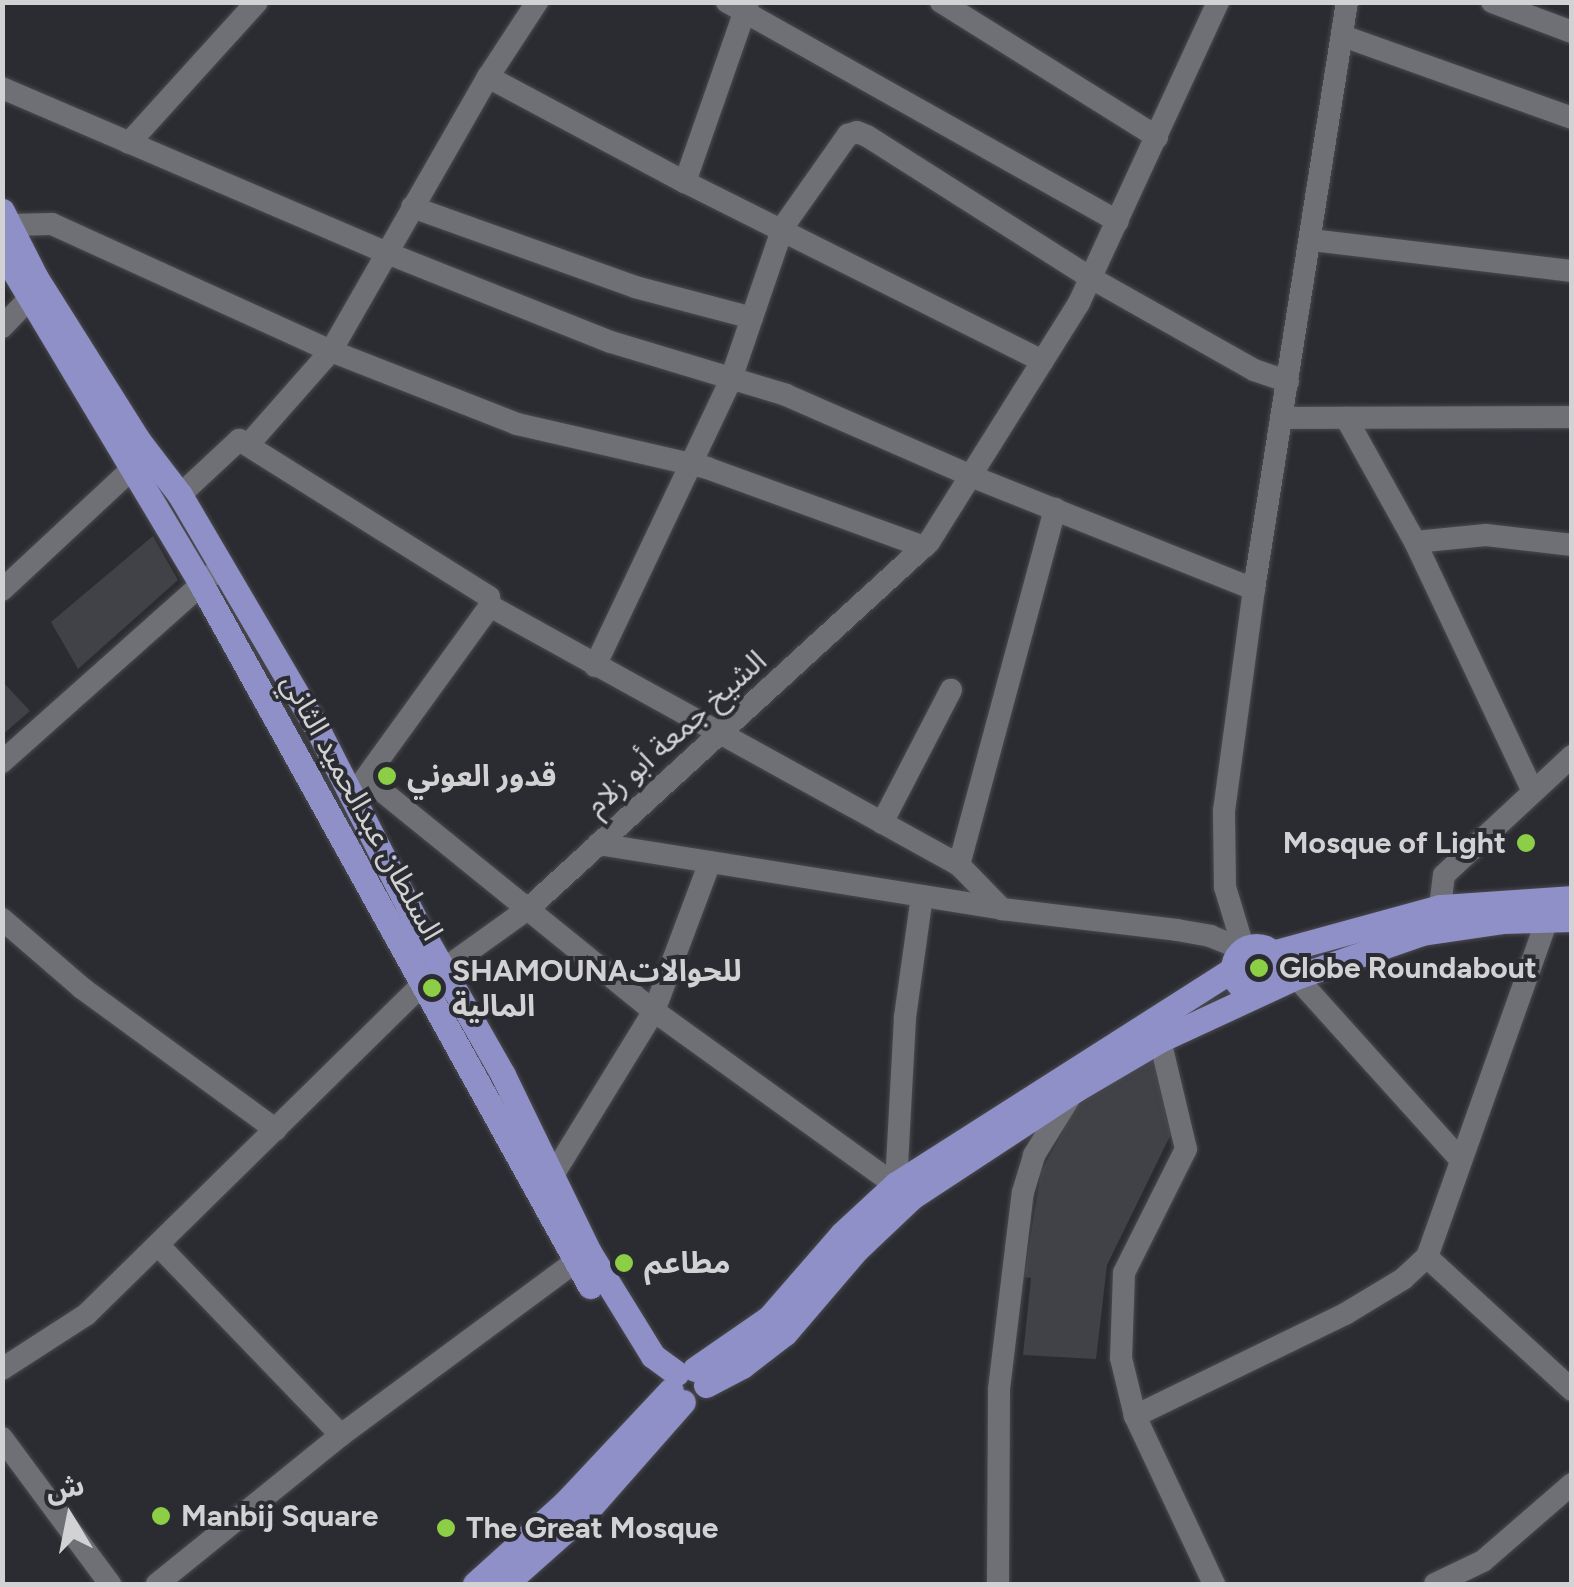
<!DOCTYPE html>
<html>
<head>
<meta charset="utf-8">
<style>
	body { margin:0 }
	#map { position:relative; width:1574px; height:1587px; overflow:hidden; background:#2b2c31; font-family:Figtree,"Noto Sans Arabic",sans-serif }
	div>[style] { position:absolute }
	.building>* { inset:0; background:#414247 }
	.roads { filter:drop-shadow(0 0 2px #49494e) drop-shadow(0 0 2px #49494e) }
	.street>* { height:22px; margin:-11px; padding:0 11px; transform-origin:11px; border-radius:11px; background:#6f7076 }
	.primary>* { height:25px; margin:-12.5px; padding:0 12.5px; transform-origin:12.5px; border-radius:12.5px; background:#8e90c7 }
	.primary>.ring { margin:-12.5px; padding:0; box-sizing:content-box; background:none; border:25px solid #8e90c7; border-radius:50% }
	.dots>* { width:28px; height:28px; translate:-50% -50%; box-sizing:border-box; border:5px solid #2b2c31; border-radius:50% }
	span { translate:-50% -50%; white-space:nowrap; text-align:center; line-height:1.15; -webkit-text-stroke:8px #2b2c31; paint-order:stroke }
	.street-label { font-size:30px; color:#d2d2d5 }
	.poi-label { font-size:30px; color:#d2d2d5; font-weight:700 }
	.left { translate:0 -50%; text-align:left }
	.right { translate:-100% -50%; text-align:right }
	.frame { position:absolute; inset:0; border:5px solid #d2d2d5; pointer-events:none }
	.north { position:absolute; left:20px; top:1467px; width:100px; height:100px; -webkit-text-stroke:8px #2b2c31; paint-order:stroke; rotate:350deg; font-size:28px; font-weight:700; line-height:40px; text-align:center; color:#d2d2d5 }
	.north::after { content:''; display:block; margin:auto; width:35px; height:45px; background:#d2d2d5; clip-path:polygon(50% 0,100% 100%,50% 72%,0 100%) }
</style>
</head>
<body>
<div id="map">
	<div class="building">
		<i style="clip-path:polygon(153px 536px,178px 580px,78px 669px,51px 622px)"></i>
		<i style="clip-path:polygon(2px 681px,30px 711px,2px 735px)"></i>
		<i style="clip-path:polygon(1154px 1056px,1171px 1134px,1107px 1265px,1096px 1359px,1023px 1355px,1031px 1278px,1024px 1277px,1041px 1172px,1078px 1103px)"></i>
	</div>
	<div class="roads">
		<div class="street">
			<i style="left:727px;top:2px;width:448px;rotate:29.3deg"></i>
			<i style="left:748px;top:2px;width:191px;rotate:109.3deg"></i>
			<i style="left:685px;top:182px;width:400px;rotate:26.6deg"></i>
			<i style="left:941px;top:2px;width:255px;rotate:32deg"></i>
			<i style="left:1492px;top:2px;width:85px;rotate:20.6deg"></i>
			<i style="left:1343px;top:36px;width:243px;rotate:19.7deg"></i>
			<i style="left:488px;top:77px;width:223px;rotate:28.1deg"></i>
			<i style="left:2px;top:88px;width:413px;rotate:23.2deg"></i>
			<i style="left:382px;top:251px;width:246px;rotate:21.7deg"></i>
			<i style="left:611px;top:342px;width:183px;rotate:16.8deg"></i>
			<i style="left:786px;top:395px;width:202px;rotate:23.6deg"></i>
			<i style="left:971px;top:476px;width:305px;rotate:21.8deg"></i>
			<i style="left:129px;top:143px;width:190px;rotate:-47.8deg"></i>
			<i style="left:412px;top:207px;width:237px;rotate:19.7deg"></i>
			<i style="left:635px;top:287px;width:121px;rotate:14.8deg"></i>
			<i style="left:9px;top:225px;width:43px;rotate:-1.3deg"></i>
			<i style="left:52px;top:224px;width:307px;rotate:24.5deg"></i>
			<i style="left:331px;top:351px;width:200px;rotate:21.4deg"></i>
			<i style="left:517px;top:424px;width:195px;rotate:13deg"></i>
			<i style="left:707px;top:468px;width:231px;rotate:20deg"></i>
			<i style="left:1311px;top:240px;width:263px;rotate:6.8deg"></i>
			<i style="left:2px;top:327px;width:39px;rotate:-46deg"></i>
			<i style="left:1282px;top:418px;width:290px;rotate:-0.2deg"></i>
			<i style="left:1346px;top:418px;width:142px;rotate:60.9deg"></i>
			<i style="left:1415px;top:542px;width:274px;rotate:64.7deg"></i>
			<i style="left:248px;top:445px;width:125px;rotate:-48.6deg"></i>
			<i style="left:331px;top:351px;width:316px;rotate:-60.2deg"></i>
			<i style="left:488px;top:77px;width:90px;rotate:-56.8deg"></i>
			<i style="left:180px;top:495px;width:81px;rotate:-43deg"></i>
			<i style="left:239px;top:440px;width:295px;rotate:32.1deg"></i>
			<i style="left:489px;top:597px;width:9px;rotate:84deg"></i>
			<i style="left:490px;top:606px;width:227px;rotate:125.9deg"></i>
			<i style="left:1415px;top:542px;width:71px;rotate:-5.6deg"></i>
			<i style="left:1486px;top:535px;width:87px;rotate:6.6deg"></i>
			<i style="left:2px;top:590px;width:179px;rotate:-43deg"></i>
			<i style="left:490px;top:606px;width:536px;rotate:28.91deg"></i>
			<i style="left:959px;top:865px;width:62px;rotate:45.7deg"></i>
			<i style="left:595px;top:666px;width:318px;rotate:-64.6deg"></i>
			<i style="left:731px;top:379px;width:161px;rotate:-71.1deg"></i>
			<i style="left:783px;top:227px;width:113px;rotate:-54.8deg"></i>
			<i style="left:848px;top:135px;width:9px;rotate:-18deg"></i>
			<i style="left:857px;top:132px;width:11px;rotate:22deg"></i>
			<i style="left:867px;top:136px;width:265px;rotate:32.4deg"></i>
			<i style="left:1091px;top:278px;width:187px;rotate:29.4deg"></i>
			<i style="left:1254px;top:370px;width:36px;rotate:19deg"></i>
			<i style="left:2px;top:762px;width:295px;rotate:-41.7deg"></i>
			<i style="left:367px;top:779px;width:369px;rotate:39deg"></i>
			<i style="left:654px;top:1011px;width:314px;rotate:35.8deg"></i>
			<i style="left:882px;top:823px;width:150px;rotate:-62.6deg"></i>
			<i style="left:598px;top:844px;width:409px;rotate:9.1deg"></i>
			<i style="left:1002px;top:909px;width:176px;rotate:6.8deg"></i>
			<i style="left:1177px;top:930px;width:34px;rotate:10deg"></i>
			<i style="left:1210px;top:936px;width:37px;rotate:22deg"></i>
			<i style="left:959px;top:865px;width:369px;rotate:-74.9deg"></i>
			<i style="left:1440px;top:907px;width:32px;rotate:-83deg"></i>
			<i style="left:1444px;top:875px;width:175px;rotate:-42.9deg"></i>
			<i style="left:2px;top:919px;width:106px;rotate:40.8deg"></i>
			<i style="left:82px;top:988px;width:240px;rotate:36.2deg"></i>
			<i style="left:1244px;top:950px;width:66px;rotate:-106.8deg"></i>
			<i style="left:1225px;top:887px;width:76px;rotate:-90.8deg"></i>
			<i style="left:1224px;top:811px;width:224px;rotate:-82.3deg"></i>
			<i style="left:1254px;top:589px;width:594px;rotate:-81deg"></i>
			<i style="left:1296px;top:977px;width:246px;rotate:48deg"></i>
			<i style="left:1160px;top:1040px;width:112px;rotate:76.6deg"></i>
			<i style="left:1186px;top:1149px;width:139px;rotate:116.6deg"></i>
			<i style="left:1124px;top:1273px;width:85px;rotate:92deg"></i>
			<i style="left:1121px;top:1358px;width:60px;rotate:76.4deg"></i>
			<i style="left:1135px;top:1416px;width:186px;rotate:64.8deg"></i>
			<i style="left:550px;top:1180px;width:198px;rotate:-58.4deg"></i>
			<i style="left:654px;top:1011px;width:159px;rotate:-69.4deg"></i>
			<i style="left:896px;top:1184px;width:167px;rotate:-86.9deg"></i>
			<i style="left:905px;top:1017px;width:122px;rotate:-82deg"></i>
			<i style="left:160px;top:1247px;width:261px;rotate:46.1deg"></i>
			<i style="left:1427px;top:1257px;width:197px;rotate:42.5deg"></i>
			<i style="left:2px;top:1369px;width:101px;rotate:-32.9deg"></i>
			<i style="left:87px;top:1314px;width:471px;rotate:-44.5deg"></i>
			<i style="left:423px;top:984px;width:130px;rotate:-35.6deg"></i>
			<i style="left:529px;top:908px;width:542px;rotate:-42.46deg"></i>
			<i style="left:929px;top:542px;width:282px;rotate:-57.9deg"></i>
			<i style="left:1079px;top:303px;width:332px;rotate:-65.2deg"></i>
			<i style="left:1135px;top:1416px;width:233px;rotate:-25.9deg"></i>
			<i style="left:1345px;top:1314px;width:68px;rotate:-31.1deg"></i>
			<i style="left:1403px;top:1279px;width:33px;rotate:-43deg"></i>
			<i style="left:1427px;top:1257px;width:360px;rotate:-70.4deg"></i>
			<i style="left:2px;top:1438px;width:182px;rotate:53.5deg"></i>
			<i style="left:157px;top:1584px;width:237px;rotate:-39deg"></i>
			<i style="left:341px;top:1435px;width:291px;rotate:-36.5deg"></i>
			<i style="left:998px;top:1584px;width:195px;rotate:-89.7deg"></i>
			<i style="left:999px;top:1389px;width:198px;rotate:-83.1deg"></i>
			<i style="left:1023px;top:1192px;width:39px;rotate:-73deg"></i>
			<i style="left:1034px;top:1155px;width:68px;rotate:-58.2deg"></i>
			<i style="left:1435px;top:1584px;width:53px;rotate:-25.6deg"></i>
			<i style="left:1483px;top:1561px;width:118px;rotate:-40.9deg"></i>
		</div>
		<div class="primary">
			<i style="left:2px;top:211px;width:75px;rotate:63.1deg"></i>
			<i style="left:36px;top:278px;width:191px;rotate:57.8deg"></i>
			<i style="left:138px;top:440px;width:69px;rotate:52.6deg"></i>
			<i style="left:180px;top:495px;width:275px;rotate:59.6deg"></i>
			<i style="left:319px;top:732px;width:219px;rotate:62.9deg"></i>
			<i style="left:419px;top:927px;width:170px;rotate:60.4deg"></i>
			<i style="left:503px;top:1075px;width:197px;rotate:64.1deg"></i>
			<i style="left:589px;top:1252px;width:122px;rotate:58.4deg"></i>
			<i style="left:653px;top:1356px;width:29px;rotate:36deg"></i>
			<i style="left:2px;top:251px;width:386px;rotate:59.1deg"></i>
			<i style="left:200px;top:582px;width:805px;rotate:61.01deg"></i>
			<i class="ring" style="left:1233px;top:946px;width:21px;height:21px"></i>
			<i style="left:1272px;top:953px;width:174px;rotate:-15.3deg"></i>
			<i style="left:1440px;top:907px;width:132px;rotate:-3.9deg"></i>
			<i style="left:695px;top:1369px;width:90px;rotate:-34.6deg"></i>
			<i style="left:769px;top:1318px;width:111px;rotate:-49deg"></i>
			<i style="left:842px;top:1234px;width:74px;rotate:-42.8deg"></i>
			<i style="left:896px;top:1184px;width:400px;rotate:-32.5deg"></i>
			<i style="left:706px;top:1385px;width:41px;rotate:-27.8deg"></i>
			<i style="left:742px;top:1366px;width:54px;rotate:-37.5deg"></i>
			<i style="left:785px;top:1333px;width:111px;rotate:-49.4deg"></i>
			<i style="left:857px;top:1249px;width:76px;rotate:-43.4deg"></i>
			<i style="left:912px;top:1197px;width:195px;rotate:-33.3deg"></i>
			<i style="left:1075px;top:1090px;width:99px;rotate:-30.5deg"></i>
			<i style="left:1160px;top:1040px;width:150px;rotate:-24.9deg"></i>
			<i style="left:1296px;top:977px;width:133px;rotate:-19.2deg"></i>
			<i style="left:1422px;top:933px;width:81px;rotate:-8.5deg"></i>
			<i style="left:1502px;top:921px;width:70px;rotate:-1.6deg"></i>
			<i style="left:475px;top:1584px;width:120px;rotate:-42deg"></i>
			<i style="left:564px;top:1504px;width:156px;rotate:-46.8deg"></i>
			<i style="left:505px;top:1584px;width:107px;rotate:-41.6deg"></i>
			<i style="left:585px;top:1513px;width:148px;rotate:-48.6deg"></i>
		</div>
	</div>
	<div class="dots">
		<i style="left:387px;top:776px;background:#8cce45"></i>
		<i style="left:1526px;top:843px;background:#8cce45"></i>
		<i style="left:1259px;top:968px;background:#8cce45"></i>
		<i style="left:432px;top:988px;background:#8cce45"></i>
		<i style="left:624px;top:1263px;background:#8cce45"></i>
		<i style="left:161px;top:1516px;background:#8cce45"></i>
		<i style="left:446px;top:1528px;background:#8cce45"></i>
	</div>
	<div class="street-label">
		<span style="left:676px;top:733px;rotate:-42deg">الشيخ جمعة أبو زلام</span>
		<span style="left:362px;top:807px;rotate:61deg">السلطان عبدالحميد الثاني</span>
	</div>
	<div class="poi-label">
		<span class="left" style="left:407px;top:776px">قدور العوني</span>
		<span class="right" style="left:1506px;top:843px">Mosque of Light</span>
		<span class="left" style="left:1279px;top:968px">Globe Roundabout</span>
		<span class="left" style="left:452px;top:988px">SHAMOUNAللحوالات<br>المالية</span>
		<span class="left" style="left:644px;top:1263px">مطاعم</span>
		<span class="left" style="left:181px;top:1516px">Manbij Square</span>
		<span class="left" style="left:466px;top:1528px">The Great Mosque</span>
	</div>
	<div class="frame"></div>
	<div class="north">ش</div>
</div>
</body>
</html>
